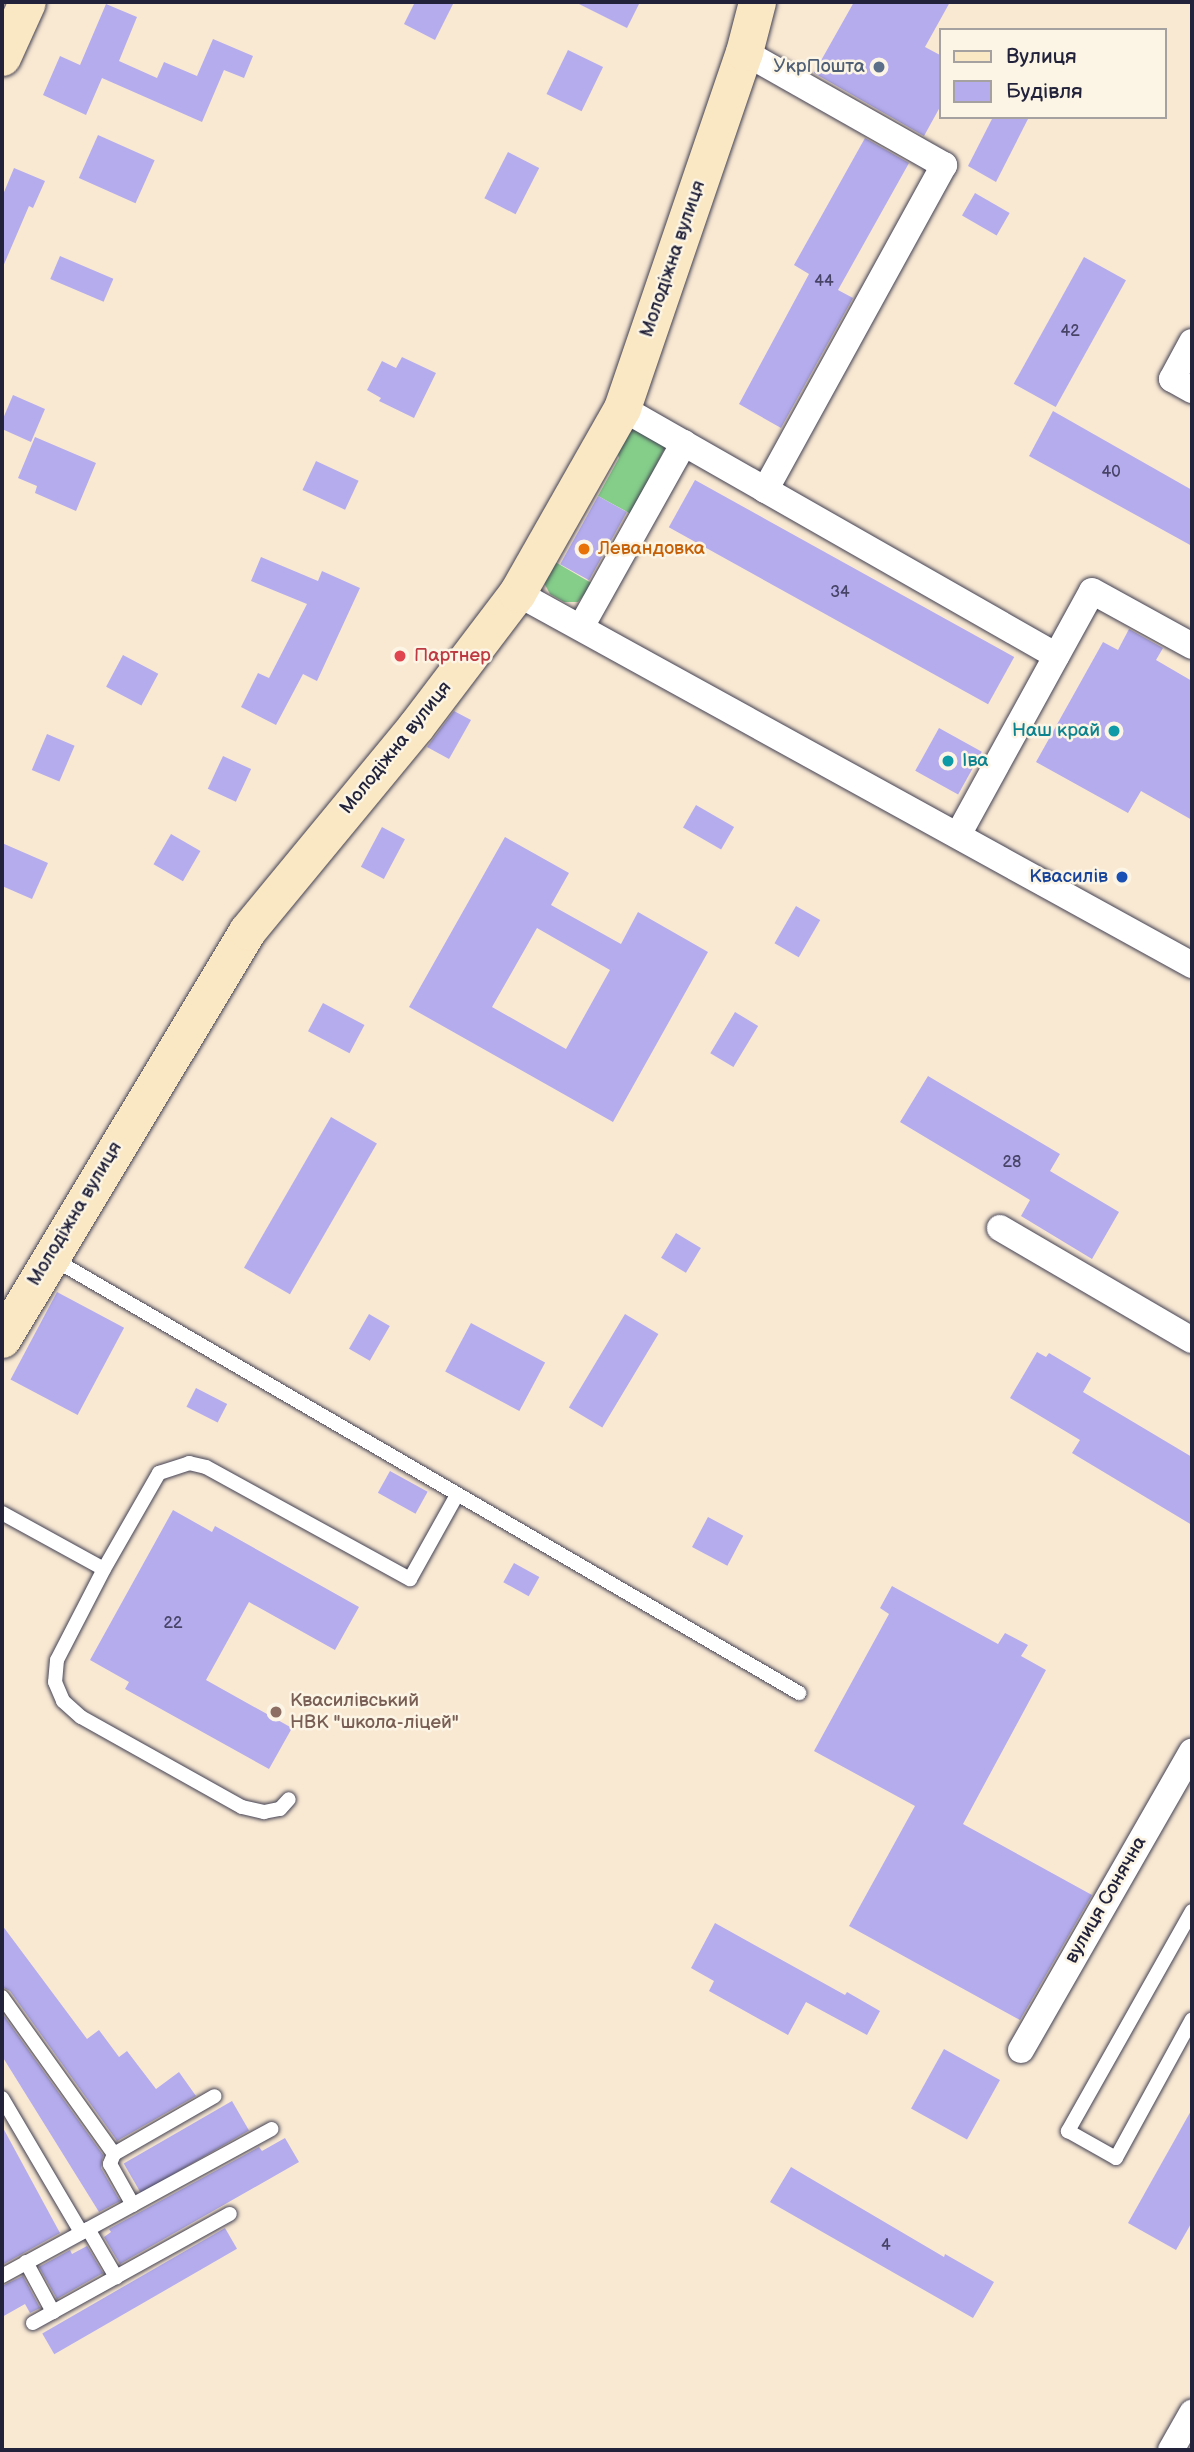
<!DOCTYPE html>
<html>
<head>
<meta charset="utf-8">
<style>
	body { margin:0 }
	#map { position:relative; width:1194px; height:2452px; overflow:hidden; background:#f9e9d3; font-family:"Balsamiq Sans",sans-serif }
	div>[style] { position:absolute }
	.green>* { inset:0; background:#85ce8a }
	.building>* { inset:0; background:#b5acee; transform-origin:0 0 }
	.roads { filter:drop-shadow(0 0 2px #424052) drop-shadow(0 0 2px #424052) }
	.lane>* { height:14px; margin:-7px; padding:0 7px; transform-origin:7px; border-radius:7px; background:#fff }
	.street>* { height:26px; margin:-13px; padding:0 13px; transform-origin:13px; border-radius:13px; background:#fff }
	.secondary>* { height:37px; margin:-18.5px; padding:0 18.5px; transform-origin:18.5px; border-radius:18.5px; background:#fae7c3 }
	.dots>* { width:19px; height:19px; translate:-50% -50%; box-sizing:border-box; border:4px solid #fcf5e5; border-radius:50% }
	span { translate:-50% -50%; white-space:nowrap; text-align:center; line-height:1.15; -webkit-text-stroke:5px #fcf5e5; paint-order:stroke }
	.number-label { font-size:16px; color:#474468 }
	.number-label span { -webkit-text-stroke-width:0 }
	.service-label { font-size:19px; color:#4e5e75 }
	.right { translate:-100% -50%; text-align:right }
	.street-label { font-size:19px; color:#22223b }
	.food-label { font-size:19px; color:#c56008 }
	.left { translate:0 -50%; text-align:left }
	.health-label { font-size:19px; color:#be3a42 }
	.culture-label { font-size:19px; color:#0d838f }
	.transit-label { font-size:19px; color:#164399 }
	.education-label { font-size:19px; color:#785e54 }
	.frame { position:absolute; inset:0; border:4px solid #22223b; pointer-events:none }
	.legend { position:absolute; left:939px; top:28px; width:228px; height:91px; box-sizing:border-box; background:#fcf5e5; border:2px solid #a5a1a1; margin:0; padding:9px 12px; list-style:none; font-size:21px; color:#22223b }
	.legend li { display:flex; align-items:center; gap:14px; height:35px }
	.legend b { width:35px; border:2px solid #a5a1a1 }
</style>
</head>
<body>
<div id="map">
	<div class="green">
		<i style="clip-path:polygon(627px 429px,640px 429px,660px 440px,665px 448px,631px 514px,598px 496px,619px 458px,616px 448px)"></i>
		<i style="clip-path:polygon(550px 559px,593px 584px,578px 602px,564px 602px,550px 594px,543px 581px)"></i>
	</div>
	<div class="building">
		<i style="clip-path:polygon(415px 2px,454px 2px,435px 40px,404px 24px)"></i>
		<i style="clip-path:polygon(575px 2px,640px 2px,627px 28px)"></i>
		<i style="clip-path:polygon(854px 2px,950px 2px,925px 47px,940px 55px,940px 107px,924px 136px,814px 73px)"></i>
		<i style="clip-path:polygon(106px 4px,137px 17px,119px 61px,157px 78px,164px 62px,197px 76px,213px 39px,253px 56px,244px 78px,224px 70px,202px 122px,102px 78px,86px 115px,43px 95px,60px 56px,80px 65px)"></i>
		<i style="left:568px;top:50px;width:39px;height:49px;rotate:26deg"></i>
		<i style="clip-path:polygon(993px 117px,1029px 117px,996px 182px,968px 166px)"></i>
		<i style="left:98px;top:135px;width:62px;height:47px;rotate:24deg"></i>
		<i style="clip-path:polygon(865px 138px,909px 163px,838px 290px,853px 298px,781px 428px,739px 404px,809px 274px,794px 265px)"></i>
		<i style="left:508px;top:152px;width:35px;height:52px;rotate:27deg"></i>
		<i style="clip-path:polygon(14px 168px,45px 181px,33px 208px,29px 206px,2px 269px,2px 197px)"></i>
		<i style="left:975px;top:193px;width:40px;height:26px;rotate:30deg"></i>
		<i style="left:60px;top:256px;width:58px;height:25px;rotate:23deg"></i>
		<i style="left:1084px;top:257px;width:48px;height:145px;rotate:29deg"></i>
		<i style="clip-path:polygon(402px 357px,436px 373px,414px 418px,379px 401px,381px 398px,367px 390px,382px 361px,396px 368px)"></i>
		<i style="clip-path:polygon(13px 395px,45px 409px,31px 442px,2px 429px,2px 421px)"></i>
		<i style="clip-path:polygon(1053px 411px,1192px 490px,1192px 546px,1029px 456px)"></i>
		<i style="clip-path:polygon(35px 437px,96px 463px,76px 511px,35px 493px,37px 486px,18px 478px)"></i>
		<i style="left:316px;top:461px;width:47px;height:32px;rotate:25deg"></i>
		<i style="left:695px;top:480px;width:365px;height:54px;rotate:29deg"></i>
		<i style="left:598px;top:496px;width:33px;height:78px;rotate:29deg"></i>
		<i style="clip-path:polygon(261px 557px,318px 581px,322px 571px,360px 588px,317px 681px,303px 674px,276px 725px,241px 707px,258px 673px,269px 678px,307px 604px,251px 581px)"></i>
		<i style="clip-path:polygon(1129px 629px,1163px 648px,1156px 660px,1192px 681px,1192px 820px,1141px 791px,1128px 813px,1036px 762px,1103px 642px,1118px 650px)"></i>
		<i style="left:123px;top:655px;width:40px;height:36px;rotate:28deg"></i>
		<i style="clip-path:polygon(454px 711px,471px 720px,449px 759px,427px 747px)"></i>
		<i style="left:939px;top:728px;width:49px;height:49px;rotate:29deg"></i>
		<i style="left:47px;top:734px;width:30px;height:39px;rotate:23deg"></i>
		<i style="left:223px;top:756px;width:31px;height:36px;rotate:25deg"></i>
		<i style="left:696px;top:805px;width:44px;height:26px;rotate:30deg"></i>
		<i style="left:382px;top:827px;width:26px;height:45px;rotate:28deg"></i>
		<i style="left:171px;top:834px;width:34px;height:35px;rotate:30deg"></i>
		<i style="clip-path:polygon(evenodd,505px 837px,569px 873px,551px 905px,621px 944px,638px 912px,708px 952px,613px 1122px,409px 1007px,505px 837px,537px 928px,610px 970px,566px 1049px,492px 1007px,537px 928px)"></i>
		<i style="clip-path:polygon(2px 843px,48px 863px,32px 899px,2px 886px)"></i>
		<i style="left:796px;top:906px;width:28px;height:43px;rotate:30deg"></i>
		<i style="left:323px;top:1003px;width:47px;height:32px;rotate:28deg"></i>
		<i style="left:735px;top:1012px;width:27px;height:48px;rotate:31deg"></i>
		<i style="clip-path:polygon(928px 1076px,1060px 1154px,1050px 1171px,1119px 1212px,1092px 1259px,1021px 1216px,1030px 1200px,900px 1122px)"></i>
		<i style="left:331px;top:1117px;width:53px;height:174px;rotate:30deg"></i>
		<i style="left:676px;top:1233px;width:29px;height:29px;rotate:31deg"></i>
		<i style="left:57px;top:1292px;width:76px;height:99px;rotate:28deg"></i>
		<i style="left:369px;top:1314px;width:24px;height:40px;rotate:30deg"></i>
		<i style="left:625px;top:1314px;width:39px;height:109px;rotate:31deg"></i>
		<i style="left:471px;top:1323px;width:84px;height:55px;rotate:28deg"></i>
		<i style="clip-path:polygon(1037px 1352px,1046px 1357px,1049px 1353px,1091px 1378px,1083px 1392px,1192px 1457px,1192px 1525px,1072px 1453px,1080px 1440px,1010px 1398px)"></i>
		<i style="left:196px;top:1388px;width:35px;height:21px;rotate:27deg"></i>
		<i style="left:390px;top:1471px;width:43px;height:25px;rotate:29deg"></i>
		<i style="clip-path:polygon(173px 1510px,212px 1532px,215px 1526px,359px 1607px,335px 1650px,249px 1602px,206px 1680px,292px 1728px,269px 1769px,125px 1689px,129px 1682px,90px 1660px)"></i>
		<i style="left:708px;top:1517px;width:40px;height:34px;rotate:28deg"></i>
		<i style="left:514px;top:1563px;width:29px;height:22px;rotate:29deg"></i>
		<i style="clip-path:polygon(892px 1586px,998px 1644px,1005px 1633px,1028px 1645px,1021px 1656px,1046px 1670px,963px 1824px,1092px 1895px,1020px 2020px,849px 1926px,915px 1806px,814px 1751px,889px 1614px,880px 1608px)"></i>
		<i style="clip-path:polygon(715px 1923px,845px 1995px,847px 1992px,880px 2011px,867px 2035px,806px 2002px,788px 2035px,709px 1991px,714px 1981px,691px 1968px)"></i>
		<i style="clip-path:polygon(2px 1925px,87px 2039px,99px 2030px,119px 2057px,127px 2051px,156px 2089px,179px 2072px,196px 2096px,117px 2141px,10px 1991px,2px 1987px)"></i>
		<i style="clip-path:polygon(2px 2013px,103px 2155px,101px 2168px,120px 2201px,99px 2212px,2px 2056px)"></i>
		<i style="left:944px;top:2049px;width:64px;height:68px;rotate:29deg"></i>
		<i style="left:232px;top:2101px;width:34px;height:125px;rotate:60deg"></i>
		<i style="clip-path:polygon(1192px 2109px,1192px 2222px,1176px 2250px,1128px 2223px)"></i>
		<i style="clip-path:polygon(2px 2126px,60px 2233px,2px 2265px)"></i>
		<i style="clip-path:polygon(285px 2138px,299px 2162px,120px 2264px,104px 2237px,111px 2232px,109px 2229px,259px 2147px,262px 2151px)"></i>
		<i style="clip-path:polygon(791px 2167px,944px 2257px,945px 2254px,994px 2282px,973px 2318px,770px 2202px)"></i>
		<i style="left:225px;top:2228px;width:24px;height:211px;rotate:60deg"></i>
		<i style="clip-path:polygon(87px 2246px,103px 2273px,57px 2299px,39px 2267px,70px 2250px,72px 2254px)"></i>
		<i style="clip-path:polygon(23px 2276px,40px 2308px,30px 2313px,25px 2304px,2px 2317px,2px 2286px)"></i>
	</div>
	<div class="roads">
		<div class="lane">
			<i style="left:50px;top:1257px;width:867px;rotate:30.2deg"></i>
			<i style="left:2px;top:1513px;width:116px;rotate:28.8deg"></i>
			<i style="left:104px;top:1569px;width:111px;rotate:-60.2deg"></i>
			<i style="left:159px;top:1473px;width:32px;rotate:-18deg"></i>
			<i style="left:189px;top:1463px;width:17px;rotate:13deg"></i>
			<i style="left:206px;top:1467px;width:233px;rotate:28.8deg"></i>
			<i style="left:410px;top:1579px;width:96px;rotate:-60.8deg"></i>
			<i style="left:104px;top:1569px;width:102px;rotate:117.3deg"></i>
			<i style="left:57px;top:1660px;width:22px;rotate:95deg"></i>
			<i style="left:55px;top:1682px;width:21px;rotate:67deg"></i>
			<i style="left:63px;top:1701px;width:24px;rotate:42deg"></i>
			<i style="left:81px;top:1717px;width:184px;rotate:29.2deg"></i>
			<i style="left:242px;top:1807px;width:23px;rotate:13deg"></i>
			<i style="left:264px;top:1812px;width:16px;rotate:-11deg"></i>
			<i style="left:280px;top:1809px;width:13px;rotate:-48deg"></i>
			<i style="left:1192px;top:1911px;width:253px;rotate:119.4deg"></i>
			<i style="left:1068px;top:2131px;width:55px;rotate:29.4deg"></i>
			<i style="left:1116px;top:2158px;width:158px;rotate:-61.3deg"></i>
			<i style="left:2px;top:1997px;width:193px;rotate:54.5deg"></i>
			<i style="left:114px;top:2154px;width:116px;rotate:-29.9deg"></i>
			<i style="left:2px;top:2098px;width:156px;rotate:59.5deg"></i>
			<i style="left:114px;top:2154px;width:11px;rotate:112deg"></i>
			<i style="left:110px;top:2164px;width:47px;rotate:60.7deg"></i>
			<i style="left:88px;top:2229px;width:56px;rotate:59.7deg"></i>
			<i style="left:26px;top:2262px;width:57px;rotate:61.6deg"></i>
			<i style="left:2px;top:2276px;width:307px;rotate:-28.6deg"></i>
			<i style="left:33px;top:2323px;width:225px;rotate:-29deg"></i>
		</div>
		<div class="street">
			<i style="left:744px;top:52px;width:230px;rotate:29.5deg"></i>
			<i style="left:944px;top:165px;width:371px;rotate:118.8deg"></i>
			<i style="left:1192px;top:342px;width:42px;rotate:118.4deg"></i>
			<i style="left:1172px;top:379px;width:23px;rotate:29deg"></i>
			<i style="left:622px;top:408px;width:500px;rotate:29.7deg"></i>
			<i style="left:517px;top:593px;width:771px;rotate:28.86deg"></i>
			<i style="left:581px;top:627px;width:211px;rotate:-60.8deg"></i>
			<i style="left:958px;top:835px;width:278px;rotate:-61.2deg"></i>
			<i style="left:1092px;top:591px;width:114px;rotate:28.8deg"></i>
			<i style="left:1000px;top:1228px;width:222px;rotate:30.3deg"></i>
			<i style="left:1021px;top:2050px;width:344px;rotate:-60.2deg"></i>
			<i style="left:1171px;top:2450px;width:43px;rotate:-60.4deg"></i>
		</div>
		<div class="secondary">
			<i style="left:2px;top:57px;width:60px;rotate:-65.6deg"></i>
			<i style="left:2px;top:1339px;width:476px;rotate:-59deg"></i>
			<i style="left:247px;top:931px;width:266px;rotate:-50.5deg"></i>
			<i style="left:416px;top:726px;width:167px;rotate:-52.8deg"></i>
			<i style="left:517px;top:593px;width:213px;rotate:-60.4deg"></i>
			<i style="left:622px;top:408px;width:376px;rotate:-71.1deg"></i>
			<i style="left:744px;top:52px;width:52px;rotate:-75.4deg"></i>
		</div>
	</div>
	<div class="dots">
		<i style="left:879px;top:67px;background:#5c6f8a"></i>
		<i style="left:584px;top:549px;background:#e8710a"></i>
		<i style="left:400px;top:656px;background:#e0444e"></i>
		<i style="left:1114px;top:731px;background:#0f9aa8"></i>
		<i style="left:948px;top:761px;background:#0f9aa8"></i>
		<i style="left:1122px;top:877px;background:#1a4fb4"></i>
		<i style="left:276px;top:1712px;background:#8d6e63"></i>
	</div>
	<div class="number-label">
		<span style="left:824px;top:282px">44</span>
		<span style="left:1070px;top:332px">42</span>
		<span style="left:1111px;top:473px">40</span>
		<span style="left:840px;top:593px">34</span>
		<span style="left:1012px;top:1163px">28</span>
		<span style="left:173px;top:1624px">22</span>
		<span style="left:886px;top:2246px">4</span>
	</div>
	<div class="service-label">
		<span class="right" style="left:865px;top:67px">УкрПошта</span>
	</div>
	<div class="street-label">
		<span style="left:673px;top:259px;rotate:-71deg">Молодіжна вулиця</span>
		<span style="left:396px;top:748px;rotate:-51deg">Молодіжна вулиця</span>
		<span style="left:75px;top:1214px;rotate:-59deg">Молодіжна вулиця</span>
		<span style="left:1106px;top:1900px;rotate:-60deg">вулиця Сонячна</span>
	</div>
	<div class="food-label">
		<span class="left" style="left:598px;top:549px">Левандовка</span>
	</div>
	<div class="health-label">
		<span class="left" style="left:414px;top:656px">Партнер</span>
	</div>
	<div class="culture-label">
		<span class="right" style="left:1100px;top:731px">Наш край</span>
		<span class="left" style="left:962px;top:761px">Іва</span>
	</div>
	<div class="transit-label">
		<span class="right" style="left:1108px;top:877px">Квасилів</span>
	</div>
	<div class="education-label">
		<span class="left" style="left:290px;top:1712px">Квасилівський<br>НВК "школа-ліцей"</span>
	</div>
	<div class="frame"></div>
	<ul class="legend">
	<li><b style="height:9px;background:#fae7c3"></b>Вулиця</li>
	<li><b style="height:19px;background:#b5acee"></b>Будівля</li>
	</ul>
</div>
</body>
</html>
